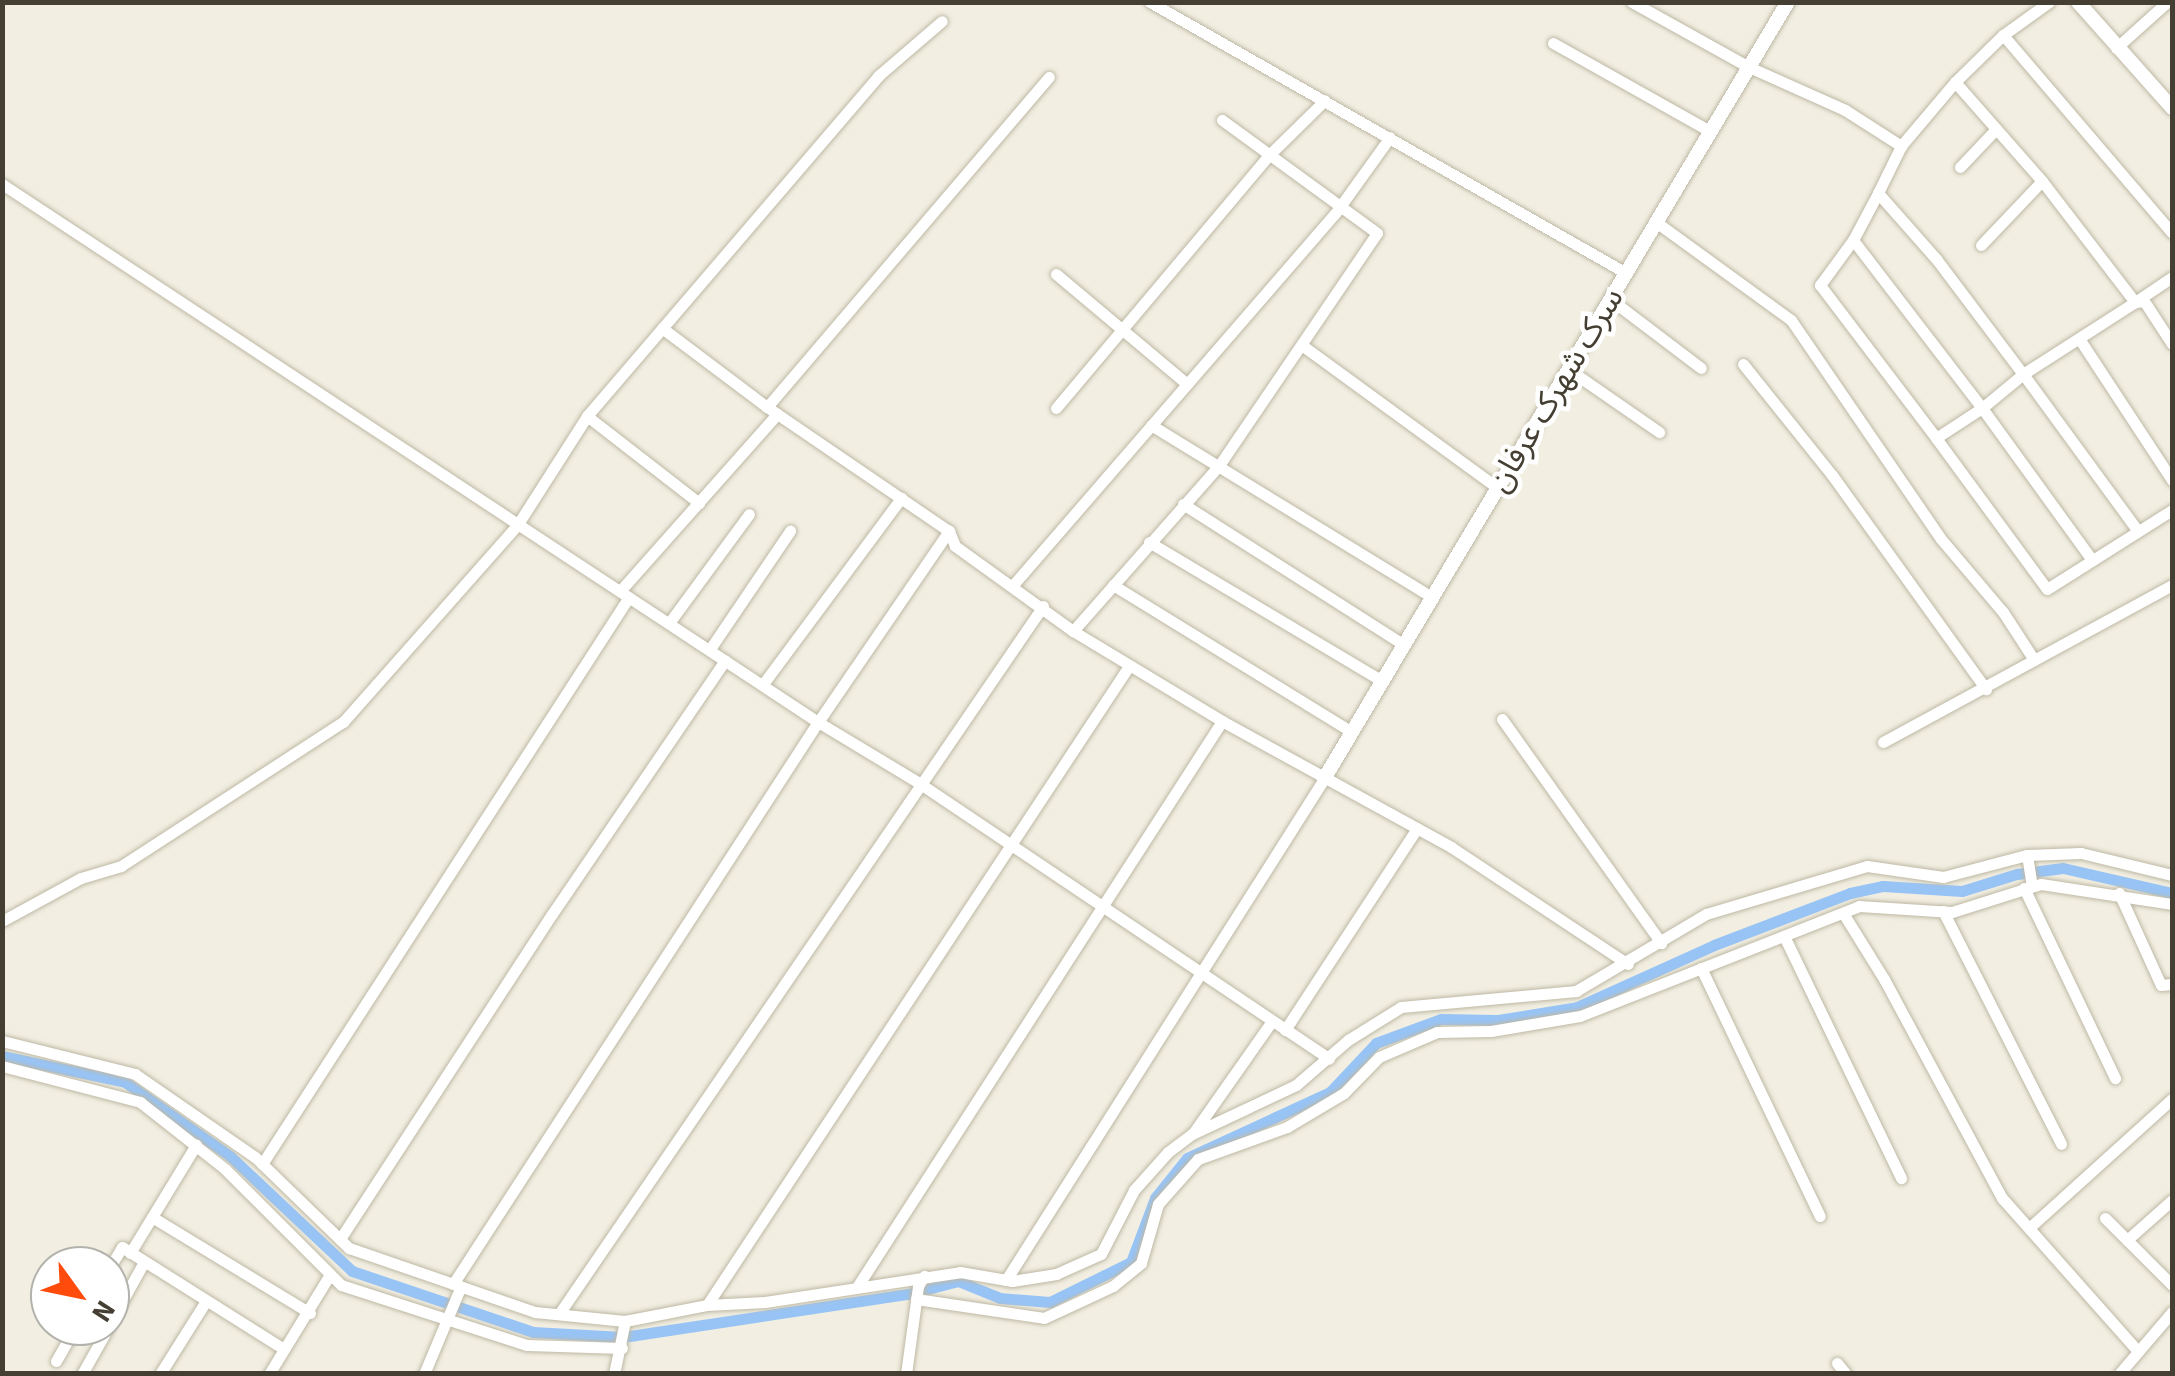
<!DOCTYPE html>
<html>
<head>
<meta charset="utf-8">
<style>
	body { margin:0 }
	#map { position:relative; width:2175px; height:1376px; overflow:hidden; background:#f2efe2; font-family:"Source Sans 3","Noto Sans Arabic",sans-serif }
	div>[style] { position:absolute }
	.canal>* { height:11px; margin:-5.5px; padding:0 5.5px; transform-origin:5.5px; border-radius:5.5px; background:#98c4f5 }
	.roads { filter:drop-shadow(0 0 2px #beb8a4) drop-shadow(0 0 2px #beb8a4) }
	.minor>* { height:11px; margin:-5.5px; padding:0 5.5px; transform-origin:5.5px; border-radius:5.5px; background:#fff }
	.tertiary>* { height:14px; margin:-7px; padding:0 7px; transform-origin:7px; border-radius:7px; background:#fff }
	span { translate:-50% -50%; white-space:nowrap; text-align:center; line-height:1.15; -webkit-text-stroke:9px #fff; paint-order:stroke }
	.street-label { font-size:32px; color:#443f32 }
	.frame { position:absolute; inset:0; border:5px solid #443f32; pointer-events:none }
	.north { position:absolute; left:30px; top:1246px; width:100px; height:100px; box-sizing:border-box; background:#fff; border:2px solid #b4b2ad; border-radius:50%; rotate:123deg; font-size:28px; font-weight:700; line-height:40px; text-align:center; color:#443f32 }
	.north::after { content:''; display:block; margin:auto; width:35px; height:45px; background:#ff4c0c; clip-path:polygon(50% 0,100% 100%,50% 72%,0 100%) }
</style>
</head>
<body>
<div id="map">
	<div class="canal">
		<i style="left:2px;top:1056px;width:126px;rotate:11.9deg"></i>
		<i style="left:125px;top:1082px;width:128px;rotate:35.2deg"></i>
		<i style="left:230px;top:1156px;width:168px;rotate:43.3deg"></i>
		<i style="left:352px;top:1271px;width:191px;rotate:18.6deg"></i>
		<i style="left:533px;top:1332px;width:90px;rotate:3.2deg"></i>
		<i style="left:623px;top:1337px;width:288px;rotate:-8.6deg"></i>
		<i style="left:908px;top:1294px;width:52px;rotate:-14.6deg"></i>
		<i style="left:958px;top:1281px;width:45px;rotate:22deg"></i>
		<i style="left:1000px;top:1298px;width:50px;rotate:4.6deg"></i>
		<i style="left:1050px;top:1302px;width:90px;rotate:-26.3deg"></i>
		<i style="left:1131px;top:1262px;width:68px;rotate:-69.4deg"></i>
		<i style="left:1155px;top:1198px;width:51px;rotate:-51.3deg"></i>
		<i style="left:1187px;top:1158px;width:157px;rotate:-24.8deg"></i>
		<i style="left:1330px;top:1092px;width:67px;rotate:-46.8deg"></i>
		<i style="left:1376px;top:1043px;width:69px;rotate:-20.3deg"></i>
		<i style="left:1441px;top:1019px;width:57px;rotate:1deg"></i>
		<i style="left:1498px;top:1020px;width:80px;rotate:-9.3deg"></i>
		<i style="left:1577px;top:1007px;width:150px;rotate:-24.3deg"></i>
		<i style="left:1714px;top:945px;width:146px;rotate:-20.9deg"></i>
		<i style="left:1850px;top:893px;width:34px;rotate:-12deg"></i>
		<i style="left:1883px;top:886px;width:79px;rotate:3.6deg"></i>
		<i style="left:1962px;top:891px;width:58px;rotate:-17.2deg"></i>
		<i style="left:2017px;top:874px;width:46px;rotate:-7.4deg"></i>
		<i style="left:2063px;top:868px;width:112px;rotate:12.9deg"></i>
	</div>
	<div class="roads">
		<div class="minor">
			<i style="left:1150px;top:2px;width:548px;rotate:29.65deg"></i>
			<i style="left:1632px;top:2px;width:134px;rotate:29.1deg"></i>
			<i style="left:1749px;top:67px;width:105px;rotate:24.1deg"></i>
			<i style="left:1845px;top:110px;width:67px;rotate:32.7deg"></i>
			<i style="left:2049px;top:2px;width:57px;rotate:144.3deg"></i>
			<i style="left:2003px;top:35px;width:67px;rotate:135.6deg"></i>
			<i style="left:1955px;top:82px;width:132px;rotate:48.7deg"></i>
			<i style="left:2042px;top:181px;width:153px;rotate:52.5deg"></i>
			<i style="left:2135px;top:302px;width:45px;rotate:-34deg"></i>
			<i style="left:2003px;top:35px;width:260px;rotate:49.5deg"></i>
			<i style="left:1553px;top:43px;width:180px;rotate:29.3deg"></i>
			<i style="left:2116px;top:48px;width:69px;rotate:-42deg"></i>
			<i style="left:1955px;top:82px;width:84px;rotate:130.2deg"></i>
			<i style="left:1901px;top:146px;width:52px;rotate:116.1deg"></i>
			<i style="left:1878px;top:193px;width:89px;rotate:48.6deg"></i>
			<i style="left:1937px;top:260px;width:143px;rotate:53deg"></i>
			<i style="left:2023px;top:374px;width:133px;rotate:-32.7deg"></i>
			<i style="left:2135px;top:302px;width:9px;rotate:-6deg"></i>
			<i style="left:2144px;top:301px;width:51px;rotate:56.9deg"></i>
			<i style="left:1960px;top:167px;width:52px;rotate:-46.5deg"></i>
			<i style="left:2px;top:184px;width:977px;rotate:33.4deg"></i>
			<i style="left:818px;top:722px;width:118px;rotate:31.1deg"></i>
			<i style="left:919px;top:783px;width:494px;rotate:33.9deg"></i>
			<i style="left:1878px;top:193px;width:53px;rotate:118deg"></i>
			<i style="left:1853px;top:240px;width:212px;rotate:52.5deg"></i>
			<i style="left:1982px;top:408px;width:53px;rotate:-39.7deg"></i>
			<i style="left:2023px;top:374px;width:193px;rotate:53.8deg"></i>
			<i style="left:1656px;top:222px;width:167px;rotate:36deg"></i>
			<i style="left:1791px;top:320px;width:265px;rotate:55.6deg"></i>
			<i style="left:1941px;top:539px;width:96px;rotate:49.7deg"></i>
			<i style="left:2003px;top:612px;width:57px;rotate:57.1deg"></i>
			<i style="left:1853px;top:240px;width:56px;rotate:126.3deg"></i>
			<i style="left:1820px;top:285px;width:192px;rotate:52.8deg"></i>
			<i style="left:1936px;top:438px;width:55px;rotate:-33.1deg"></i>
			<i style="left:1982px;top:408px;width:188px;rotate:54.1deg"></i>
			<i style="left:1981px;top:245px;width:88px;rotate:-46.4deg"></i>
			<i style="left:1056px;top:274px;width:171px;rotate:40deg"></i>
			<i style="left:1610px;top:299px;width:114px;rotate:37.2deg"></i>
			<i style="left:662px;top:328px;width:131px;rotate:37deg"></i>
			<i style="left:767px;top:407px;width:220px;rotate:34.3deg"></i>
			<i style="left:949px;top:531px;width:16px;rotate:68deg"></i>
			<i style="left:955px;top:546px;width:145px;rotate:35.8deg"></i>
			<i style="left:1073px;top:631px;width:174px;rotate:31.1deg"></i>
			<i style="left:1222px;top:721px;width:261px;rotate:28.8deg"></i>
			<i style="left:1451px;top:847px;width:212px;rotate:33.5deg"></i>
			<i style="left:2080px;top:340px;width:168px;rotate:56.7deg"></i>
			<i style="left:1303px;top:346px;width:241px;rotate:36.1deg"></i>
			<i style="left:1743px;top:364px;width:142px;rotate:51.3deg"></i>
			<i style="left:1832px;top:475px;width:264px;rotate:54.3deg"></i>
			<i style="left:1568px;top:369px;width:111px;rotate:34.7deg"></i>
			<i style="left:767px;top:407px;width:434px;rotate:-49.5deg"></i>
			<i style="left:1056px;top:408px;width:331px;rotate:-49.9deg"></i>
			<i style="left:1269px;top:155px;width:78px;rotate:-44.5deg"></i>
			<i style="left:587px;top:416px;width:142px;rotate:37.8deg"></i>
			<i style="left:1151px;top:425px;width:329px;rotate:31.5deg"></i>
			<i style="left:1936px;top:438px;width:187px;rotate:53.7deg"></i>
			<i style="left:2047px;top:589px;width:148px;rotate:-32.3deg"></i>
			<i style="left:1183px;top:504px;width:262px;rotate:32.5deg"></i>
			<i style="left:1149px;top:542px;width:271px;rotate:30.8deg"></i>
			<i style="left:1013px;top:585px;width:498px;rotate:-49.1deg"></i>
			<i style="left:1339px;top:208px;width:87px;rotate:-54.3deg"></i>
			<i style="left:1113px;top:585px;width:281px;rotate:31.6deg"></i>
			<i style="left:620px;top:591px;width:237px;rotate:-48.4deg"></i>
			<i style="left:669px;top:623px;width:135px;rotate:-53.7deg"></i>
			<i style="left:1073px;top:631px;width:222px;rotate:-48.6deg"></i>
			<i style="left:1220px;top:464px;width:279px;rotate:-55.8deg"></i>
			<i style="left:1377px;top:233px;width:192px;rotate:-143.9deg"></i>
			<i style="left:710px;top:649px;width:143px;rotate:-55.9deg"></i>
			<i style="left:763px;top:684px;width:232px;rotate:-53.4deg"></i>
			<i style="left:1502px;top:719px;width:275px;rotate:54.6deg"></i>
			<i style="left:1883px;top:742px;width:329px;rotate:-28.5deg"></i>
			<i style="left:2027px;top:855px;width:31px;rotate:81deg"></i>
			<i style="left:2024px;top:888px;width:211px;rotate:64.4deg"></i>
			<i style="left:2119px;top:893px;width:101px;rotate:65.5deg"></i>
			<i style="left:2161px;top:985px;width:11px;rotate:-5deg"></i>
			<i style="left:1943px;top:911px;width:261px;rotate:63.1deg"></i>
			<i style="left:1843px;top:913px;width:78px;rotate:58.2deg"></i>
			<i style="left:1884px;top:979px;width:249px;rotate:61.7deg"></i>
			<i style="left:2002px;top:1198px;width:205px;rotate:48.4deg"></i>
			<i style="left:2px;top:921px;width:90px;rotate:-28.6deg"></i>
			<i style="left:81px;top:878px;width:42px;rotate:-16.7deg"></i>
			<i style="left:121px;top:866px;width:265px;rotate:-33deg"></i>
			<i style="left:343px;top:722px;width:264px;rotate:-48.5deg"></i>
			<i style="left:518px;top:524px;width:128px;rotate:-57.4deg"></i>
			<i style="left:587px;top:416px;width:448px;rotate:-49.4deg"></i>
			<i style="left:878px;top:76px;width:84px;rotate:-40.7deg"></i>
			<i style="left:1784px;top:936px;width:269px;rotate:64.2deg"></i>
			<i style="left:1701px;top:968px;width:275px;rotate:64.4deg"></i>
			<i style="left:1285px;top:1030px;width:241px;rotate:-56.8deg"></i>
			<i style="left:2px;top:1041px;width:137px;rotate:13.9deg"></i>
			<i style="left:135px;top:1074px;width:146px;rotate:34.7deg"></i>
			<i style="left:255px;top:1157px;width:131px;rotate:44.1deg"></i>
			<i style="left:349px;top:1248px;width:197px;rotate:19deg"></i>
			<i style="left:535px;top:1312px;width:90px;rotate:5.7deg"></i>
			<i style="left:625px;top:1321px;width:84px;rotate:-11deg"></i>
			<i style="left:707px;top:1305px;width:58px;rotate:-3deg"></i>
			<i style="left:765px;top:1302px;width:197px;rotate:-8.7deg"></i>
			<i style="left:960px;top:1272px;width:53px;rotate:9.8deg"></i>
			<i style="left:1012px;top:1281px;width:45px;rotate:-9deg"></i>
			<i style="left:1056px;top:1274px;width:49px;rotate:-24deg"></i>
			<i style="left:1101px;top:1254px;width:72px;rotate:-62.7deg"></i>
			<i style="left:1134px;top:1190px;width:51px;rotate:-48.2deg"></i>
			<i style="left:1168px;top:1152px;width:30px;rotate:-37deg"></i>
			<i style="left:1192px;top:1134px;width:115px;rotate:-25.2deg"></i>
			<i style="left:1296px;top:1085px;width:69px;rotate:-40.9deg"></i>
			<i style="left:1348px;top:1040px;width:62px;rotate:-31.9deg"></i>
			<i style="left:1401px;top:1007px;width:176px;rotate:-5.2deg"></i>
			<i style="left:1576px;top:991px;width:151px;rotate:-30.6deg"></i>
			<i style="left:1706px;top:914px;width:168px;rotate:-16.6deg"></i>
			<i style="left:1867px;top:866px;width:77px;rotate:8.2deg"></i>
			<i style="left:1943px;top:877px;width:87px;rotate:-14.7deg"></i>
			<i style="left:2027px;top:855px;width:54px;rotate:-2.1deg"></i>
			<i style="left:2081px;top:853px;width:94px;rotate:13.6deg"></i>
			<i style="left:2px;top:1066px;width:143px;rotate:14.6deg"></i>
			<i style="left:140px;top:1102px;width:108px;rotate:38.2deg"></i>
			<i style="left:225px;top:1169px;width:164px;rotate:45deg"></i>
			<i style="left:341px;top:1285px;width:195px;rotate:17.9deg"></i>
			<i style="left:527px;top:1345px;width:95px;rotate:1.8deg"></i>
			<i style="left:1194px;top:1132px;width:136px;rotate:-54.9deg"></i>
			<i style="left:262px;top:1164px;width:675px;rotate:-57.09deg"></i>
			<i style="left:152px;top:1217px;width:185px;rotate:31.3deg"></i>
			<i style="left:2105px;top:1218px;width:95px;rotate:45deg"></i>
			<i style="left:2029px;top:1228px;width:193px;rotate:-42.1deg"></i>
			<i style="left:340px;top:1239px;width:388px;rotate:-56.9deg"></i>
			<i style="left:552px;top:914px;width:307px;rotate:-55.7deg"></i>
			<i style="left:2127px;top:1240px;width:60px;rotate:-41.6deg"></i>
			<i style="left:130px;top:1253px;width:127px;rotate:-58.6deg"></i>
			<i style="left:110px;top:1267px;width:23px;rotate:-59deg"></i>
			<i style="left:122px;top:1247px;width:191px;rotate:32.2deg"></i>
			<i style="left:1006px;top:1280px;width:593px;rotate:-57.6deg"></i>
			<i style="left:453px;top:1284px;width:670px;rotate:-57deg"></i>
			<i style="left:818px;top:722px;width:232px;rotate:-55.6deg"></i>
			<i style="left:857px;top:1287px;width:673px;rotate:-57.18deg"></i>
			<i style="left:916px;top:1299px;width:129px;rotate:8.4deg"></i>
			<i style="left:1044px;top:1318px;width:76px;rotate:-24.9deg"></i>
			<i style="left:1113px;top:1286px;width:36px;rotate:-39deg"></i>
			<i style="left:1141px;top:1263px;width:61px;rotate:-73.9deg"></i>
			<i style="left:1158px;top:1204px;width:60px;rotate:-48.4deg"></i>
			<i style="left:1198px;top:1159px;width:95px;rotate:-19.8deg"></i>
			<i style="left:1287px;top:1127px;width:66px;rotate:-30.8deg"></i>
			<i style="left:1344px;top:1093px;width:50px;rotate:-45.8deg"></i>
			<i style="left:1379px;top:1057px;width:63px;rotate:-23.3deg"></i>
			<i style="left:1437px;top:1032px;width:54px;rotate:-1.1deg"></i>
			<i style="left:1491px;top:1031px;width:90px;rotate:-9.6deg"></i>
			<i style="left:1580px;top:1016px;width:300px;rotate:-21.5deg"></i>
			<i style="left:1859px;top:906px;width:93px;rotate:3.7deg"></i>
			<i style="left:1952px;top:912px;width:93px;rotate:-17.5deg"></i>
			<i style="left:2041px;top:884px;width:133px;rotate:8.7deg"></i>
			<i style="left:707px;top:1305px;width:766px;rotate:-56.56deg"></i>
			<i style="left:561px;top:1311px;width:854px;rotate:-55.64deg"></i>
			<i style="left:110px;top:1323px;width:70px;rotate:-60.9deg"></i>
			<i style="left:56px;top:1361px;width:40px;rotate:-60.3deg"></i>
			<i style="left:1837px;top:1363px;width:14px;rotate:51deg"></i>
			<i style="left:82px;top:1374px;width:55px;rotate:-60.6deg"></i>
			<i style="left:160px;top:1374px;width:86px;rotate:-57.8deg"></i>
			<i style="left:269px;top:1374px;width:115px;rotate:-58.5deg"></i>
			<i style="left:424px;top:1374px;width:95px;rotate:-67.2deg"></i>
			<i style="left:614px;top:1374px;width:54px;rotate:-78.3deg"></i>
			<i style="left:906px;top:1374px;width:89px;rotate:-82.2deg"></i>
			<i style="left:918px;top:1286px;width:12px;rotate:-59deg"></i>
			<i style="left:2119px;top:1374px;width:82px;rotate:-49.5deg"></i>
		</div>
		<div class="tertiary">
			<i style="left:2078px;top:2px;width:142px;rotate:48.4deg"></i>
			<i style="left:1324px;top:779px;width:905px;rotate:-59.16deg"></i>
		</div>
	</div>
	<div class="street-label">
		<span style="left:1556px;top:390px;rotate:-59deg">سرک شهرک عرفان</span>
	</div>
	<div class="frame"></div>
	<div class="north">N</div>
</div>
</body>
</html>
